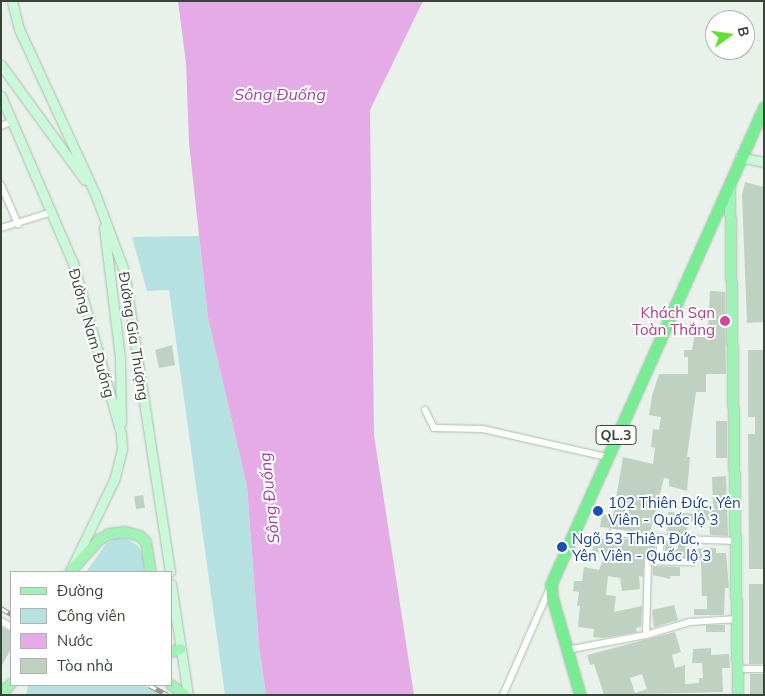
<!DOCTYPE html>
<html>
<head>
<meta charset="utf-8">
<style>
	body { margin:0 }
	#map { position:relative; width:765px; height:696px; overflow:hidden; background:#e8f2ea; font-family:Mulish,sans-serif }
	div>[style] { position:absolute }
	.green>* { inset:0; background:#b6e1e1 }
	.water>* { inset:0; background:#e5abe7 }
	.building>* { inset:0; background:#bfd2c2; transform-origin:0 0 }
	.roads { filter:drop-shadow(0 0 1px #acbcaf) drop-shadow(0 0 1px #acbcaf) }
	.street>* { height:6px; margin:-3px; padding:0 3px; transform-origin:3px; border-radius:3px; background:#fff }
	.secondary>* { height:9px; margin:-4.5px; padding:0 4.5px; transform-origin:4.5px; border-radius:4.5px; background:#ccf8da }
	.primary>* { height:10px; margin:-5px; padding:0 5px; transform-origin:5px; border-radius:5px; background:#a1f2b6 }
	.highway>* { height:11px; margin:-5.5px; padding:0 5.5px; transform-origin:5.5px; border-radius:5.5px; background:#78ec92 }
	.rail>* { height:4.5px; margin-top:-2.25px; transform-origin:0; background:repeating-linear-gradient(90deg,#fff 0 8px,#969696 0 16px); box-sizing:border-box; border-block:1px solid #969696 }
	.dots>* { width:14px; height:14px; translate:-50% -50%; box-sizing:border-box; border:2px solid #fff; border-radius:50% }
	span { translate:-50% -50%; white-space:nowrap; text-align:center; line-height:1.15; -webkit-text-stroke:4px #fff; paint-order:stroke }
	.shield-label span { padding:1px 4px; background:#fff; border:1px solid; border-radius:4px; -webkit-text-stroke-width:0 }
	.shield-label { font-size:14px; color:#38443a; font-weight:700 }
	.hotel-label { font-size:15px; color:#b23c85 }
	.right { translate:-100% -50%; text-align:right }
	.street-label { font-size:15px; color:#38443a }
	.transit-label { font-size:15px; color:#164399 }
	.left { translate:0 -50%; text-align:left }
	.water-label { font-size:16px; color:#a13ea3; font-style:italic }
	.frame { position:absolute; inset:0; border:2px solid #38443a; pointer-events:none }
	.legend { position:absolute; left:10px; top:571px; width:162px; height:115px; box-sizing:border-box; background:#fff; border:1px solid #afb4b0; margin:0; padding:6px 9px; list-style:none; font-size:15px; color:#38443a }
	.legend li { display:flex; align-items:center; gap:10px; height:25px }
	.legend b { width:25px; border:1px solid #afb4b0 }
	.north { position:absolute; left:705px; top:10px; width:50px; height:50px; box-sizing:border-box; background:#fff; border:1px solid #afb4b0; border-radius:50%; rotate:76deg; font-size:14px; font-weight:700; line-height:20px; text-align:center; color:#38443a }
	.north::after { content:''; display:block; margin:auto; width:18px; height:22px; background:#65e031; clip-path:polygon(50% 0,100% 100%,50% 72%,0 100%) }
</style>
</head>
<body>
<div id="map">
	<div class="green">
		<i style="clip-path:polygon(199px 236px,208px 318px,247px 486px,259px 646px,266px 695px,225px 695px,169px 290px,147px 291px,132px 237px)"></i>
		<i style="clip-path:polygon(116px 538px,127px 539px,138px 546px,145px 560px,144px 572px,86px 572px,106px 544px)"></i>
		<i style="clip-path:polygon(28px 685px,143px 685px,163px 695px,26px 695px)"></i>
	</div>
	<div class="water">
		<i style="clip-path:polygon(178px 1px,423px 1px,370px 110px,374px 435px,414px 695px,266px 695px,259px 646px,247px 486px,208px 318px,189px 143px,186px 63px)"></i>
	</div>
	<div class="building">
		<i style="clip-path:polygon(745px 182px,764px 187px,764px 322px,747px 323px,742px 195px)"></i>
		<i style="clip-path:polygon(710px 291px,725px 292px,726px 374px,706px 374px,706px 392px,696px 392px,687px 457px,690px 457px,687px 491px,669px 486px,669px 479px,664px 478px,650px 532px,600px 527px,602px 514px,613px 516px,623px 457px,653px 464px,655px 448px,651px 447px,653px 429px,659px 430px,661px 417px,649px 415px,652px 396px,659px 374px,688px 374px,688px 357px,684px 357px,684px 350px,692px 350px,695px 332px,708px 332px)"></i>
		<i style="clip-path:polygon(172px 345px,175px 365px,159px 368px,155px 350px)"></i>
		<i style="clip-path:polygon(748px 350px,764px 350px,764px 569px,749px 569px,748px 434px,755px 434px,755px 417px,748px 417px)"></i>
		<i style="left:716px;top:421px;width:11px;height:37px"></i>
		<i style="clip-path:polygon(726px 476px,728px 536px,710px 535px,709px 520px,688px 521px,687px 534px,667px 533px,668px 512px,697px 514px,697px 509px,713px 508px,712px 477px)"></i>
		<i style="left:143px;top:495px;width:13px;height:9px;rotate:81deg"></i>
		<i style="clip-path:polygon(597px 537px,622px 546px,625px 539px,655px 543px,655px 556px,644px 559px,643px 577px,639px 576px,640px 589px,622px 591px,620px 578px,608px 576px,606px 595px,616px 596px,614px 612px,642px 606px,641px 627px,636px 628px,637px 632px,604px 638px,593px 637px,594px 629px,578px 627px,580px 606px,577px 606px,579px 592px,573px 591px,574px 581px,582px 581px,584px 567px,599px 570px,605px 555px,592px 550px)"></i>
		<i style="clip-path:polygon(665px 543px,687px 544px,687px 549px,716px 548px,716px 553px,726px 553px,729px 588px,725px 588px,724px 615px,694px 615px,694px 609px,707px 609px,707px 596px,702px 596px,701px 560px,665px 556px)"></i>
		<i style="clip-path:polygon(653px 566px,680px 567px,680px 576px,670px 576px,670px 579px,653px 575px)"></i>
		<i style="left:749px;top:584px;width:15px;height:80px"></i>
		<i style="clip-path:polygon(674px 605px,678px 620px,654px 627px,652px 610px)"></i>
		<i style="left:725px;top:625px;width:7px;height:19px;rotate:90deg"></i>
		<i style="clip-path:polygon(1px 627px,11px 632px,11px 649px,1px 667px)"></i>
		<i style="clip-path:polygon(evenodd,675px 632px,681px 652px,672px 655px,675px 668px,685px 665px,685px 684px,699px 683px,699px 678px,703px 678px,702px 663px,692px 663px,693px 649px,711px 648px,711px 655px,729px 654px,730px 668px,722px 668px,723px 692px,604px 695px,594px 664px,590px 665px,587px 655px,675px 632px,642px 674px,647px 689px,635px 693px,630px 678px,642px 674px)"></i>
		<i style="left:750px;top:674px;width:14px;height:21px"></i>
	</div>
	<div class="roads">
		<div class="street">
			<i style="left:1px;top:126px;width:13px;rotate:-23deg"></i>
			<i style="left:1px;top:185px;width:43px;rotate:66.4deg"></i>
			<i style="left:1px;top:228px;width:53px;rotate:-17.4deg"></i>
			<i style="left:425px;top:410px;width:20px;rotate:63deg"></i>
			<i style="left:434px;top:428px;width:49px;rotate:1.2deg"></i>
			<i style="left:483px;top:429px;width:126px;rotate:12.8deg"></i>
			<i style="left:613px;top:532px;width:45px;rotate:7.6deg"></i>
			<i style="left:658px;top:538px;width:77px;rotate:2.2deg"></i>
			<i style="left:660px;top:561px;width:23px;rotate:-90deg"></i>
			<i style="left:1px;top:621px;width:12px;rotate:31deg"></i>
			<i style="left:646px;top:635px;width:74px;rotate:-88.5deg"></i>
			<i style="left:648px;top:561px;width:45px;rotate:1.3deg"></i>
			<i style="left:567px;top:650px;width:80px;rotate:-10.8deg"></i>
			<i style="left:646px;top:635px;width:46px;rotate:-16.5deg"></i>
			<i style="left:690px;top:622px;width:47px;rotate:-3.7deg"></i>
			<i style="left:737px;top:669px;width:27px"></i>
			<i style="left:503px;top:695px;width:117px;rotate:-66.3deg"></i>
		</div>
		<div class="secondary">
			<i style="left:12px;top:1px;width:29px;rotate:76deg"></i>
			<i style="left:19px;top:29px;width:184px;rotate:65.2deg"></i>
			<i style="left:96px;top:196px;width:80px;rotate:69.5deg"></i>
			<i style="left:124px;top:271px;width:304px;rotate:81.3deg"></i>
			<i style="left:1px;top:65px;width:142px;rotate:53.9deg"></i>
			<i style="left:1px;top:96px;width:182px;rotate:66.7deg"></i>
			<i style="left:73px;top:263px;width:178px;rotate:74.3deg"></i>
			<i style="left:121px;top:434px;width:15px;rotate:86deg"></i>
			<i style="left:122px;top:449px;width:32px;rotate:104deg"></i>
			<i style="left:114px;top:480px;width:99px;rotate:115.8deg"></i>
			<i style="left:740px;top:157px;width:25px;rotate:12deg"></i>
			<i style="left:104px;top:227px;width:132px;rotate:83deg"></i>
			<i style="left:120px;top:358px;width:65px;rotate:89.1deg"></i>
			<i style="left:171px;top:584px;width:112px;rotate:81.3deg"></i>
		</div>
		<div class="primary">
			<i style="left:730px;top:184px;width:511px;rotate:89.1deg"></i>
			<i style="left:70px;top:572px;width:42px;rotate:-47.9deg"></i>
			<i style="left:98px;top:541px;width:13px;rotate:-32deg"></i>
			<i style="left:109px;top:534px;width:16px;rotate:-7deg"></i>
			<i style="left:125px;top:532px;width:16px;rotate:15deg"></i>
			<i style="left:140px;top:536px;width:8px;rotate:45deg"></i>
			<i style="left:146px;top:542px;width:30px;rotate:81deg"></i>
			<i style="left:171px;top:652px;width:10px;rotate:-17deg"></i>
			<i style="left:171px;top:685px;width:17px;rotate:36deg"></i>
			<i style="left:1px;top:694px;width:14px;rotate:-45deg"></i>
		</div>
		<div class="highway">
			<i style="left:580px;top:695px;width:102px;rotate:-105.9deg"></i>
			<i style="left:552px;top:597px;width:13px;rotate:-94deg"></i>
			<i style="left:551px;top:584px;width:522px;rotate:-65.94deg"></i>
		</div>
	</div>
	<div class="rail">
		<i style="left:1px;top:608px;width:12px;rotate:31deg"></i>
		<i style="left:149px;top:685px;width:21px;rotate:28deg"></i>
	</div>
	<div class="dots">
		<i style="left:725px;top:321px;background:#d1479c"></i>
		<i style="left:598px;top:511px;background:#1a4fb4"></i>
		<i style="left:562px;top:547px;background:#1a4fb4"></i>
	</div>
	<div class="shield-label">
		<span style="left:616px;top:435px">QL.3</span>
	</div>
	<div class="hotel-label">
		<span class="right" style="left:715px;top:321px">Khách Sạn<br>Toàn Thắng</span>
	</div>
	<div class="street-label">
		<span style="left:92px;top:333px;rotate:74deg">Đường Nam Đuống</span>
		<span style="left:134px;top:336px;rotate:81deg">Đường Gia Thượng</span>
	</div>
	<div class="transit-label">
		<span class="left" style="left:608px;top:511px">102 Thiên Đức, Yên<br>Viên - Quốc lộ 3</span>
		<span class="left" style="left:572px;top:547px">Ngõ 53 Thiên Đức,<br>Yên Viên - Quốc lộ 3</span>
	</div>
	<div class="water-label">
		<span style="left:280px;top:94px">Sông Đuống</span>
		<span style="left:269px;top:498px;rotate:-96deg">Sông Đuống</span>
	</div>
	<div class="frame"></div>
	<ul class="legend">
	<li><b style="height:6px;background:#a1f2b6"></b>Đường</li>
	<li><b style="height:14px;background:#b6e1e1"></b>Công viên</li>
	<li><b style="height:14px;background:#e5abe7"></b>Nước</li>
	<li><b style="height:14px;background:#bfd2c2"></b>Tòa nhà</li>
	</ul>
	<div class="north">B</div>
</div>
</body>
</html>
